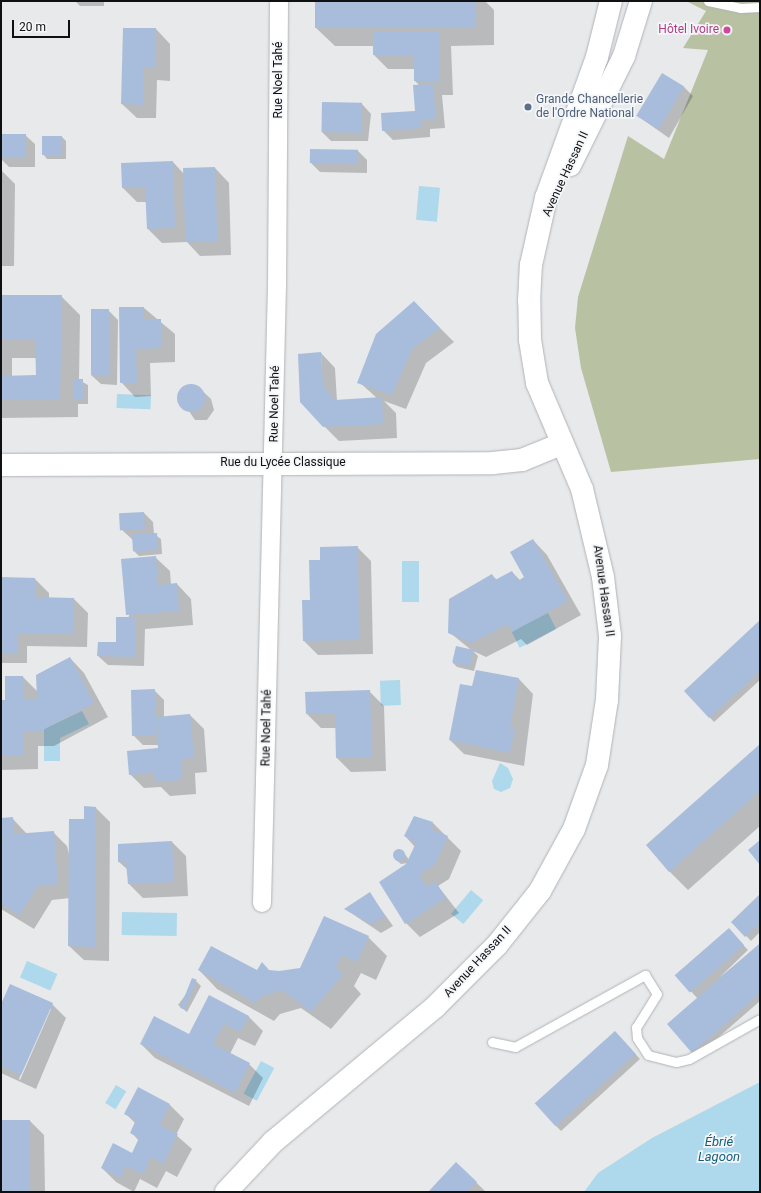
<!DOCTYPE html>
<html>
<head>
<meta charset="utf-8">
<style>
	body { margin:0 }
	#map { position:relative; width:761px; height:1193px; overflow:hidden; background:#e7e9eb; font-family:Roboto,sans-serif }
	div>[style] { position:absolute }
	.green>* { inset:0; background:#b9c1a3 }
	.water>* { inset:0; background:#aed8eb; transform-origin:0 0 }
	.shadow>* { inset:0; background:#0003 }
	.building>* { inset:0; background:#a8bcdc; transform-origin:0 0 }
	.round { border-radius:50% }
	.roads { filter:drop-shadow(0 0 1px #b1b3b6) drop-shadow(0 0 1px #b1b3b6) }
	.lane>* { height:9px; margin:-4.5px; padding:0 4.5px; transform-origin:4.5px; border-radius:4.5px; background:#fff }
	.street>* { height:18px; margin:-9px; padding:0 9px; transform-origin:9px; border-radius:9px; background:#fff }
	.secondary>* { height:22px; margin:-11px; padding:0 11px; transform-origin:11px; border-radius:11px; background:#fff }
	.dots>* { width:11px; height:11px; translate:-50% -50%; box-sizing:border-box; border:2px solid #f4f6f9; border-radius:50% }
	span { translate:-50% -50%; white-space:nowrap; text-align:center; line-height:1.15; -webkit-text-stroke:3.5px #f4f6f9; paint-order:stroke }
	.hotel-label { font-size:12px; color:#b23c85 }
	.right { translate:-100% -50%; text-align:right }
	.street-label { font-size:12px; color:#0f1011 }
	.service-label { font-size:12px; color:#4e5e75 }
	.left { translate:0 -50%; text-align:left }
	.water-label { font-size:13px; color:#145f7a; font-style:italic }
	.frame { position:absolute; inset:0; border:2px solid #0f1011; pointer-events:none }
	.scale { position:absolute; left:12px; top:20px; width:58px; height:18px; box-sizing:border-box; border:2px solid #0f1011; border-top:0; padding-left:5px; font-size:12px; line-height:14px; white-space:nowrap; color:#0f1011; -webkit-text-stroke:3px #f4f6f9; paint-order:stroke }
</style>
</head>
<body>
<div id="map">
	<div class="green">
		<i style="clip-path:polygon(686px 1px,760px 1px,760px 459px,611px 472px,581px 368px,575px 328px,578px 297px,628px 136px,664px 159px,708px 50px,683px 48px,706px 11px)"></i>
	</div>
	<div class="water">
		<i style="left:419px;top:186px;width:21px;height:34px;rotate:5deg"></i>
		<i style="left:117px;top:394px;width:34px;height:14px;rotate:2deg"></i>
		<i style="left:402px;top:561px;width:17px;height:41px"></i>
		<i style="left:548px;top:613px;width:18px;height:41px;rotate:63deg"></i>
		<i style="left:400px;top:680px;width:25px;height:20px;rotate:88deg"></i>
		<i style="clip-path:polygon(82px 711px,89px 724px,60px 738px,60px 761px,44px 761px,44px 729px)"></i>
		<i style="clip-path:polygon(500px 763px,508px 768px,513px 779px,510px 788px,501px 792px,494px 789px,492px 781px)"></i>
		<i style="left:471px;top:890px;width:16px;height:31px;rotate:40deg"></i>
		<i style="left:122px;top:912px;width:55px;height:23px;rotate:1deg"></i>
		<i style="left:27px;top:961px;width:33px;height:18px;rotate:23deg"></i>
		<i style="left:261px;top:1061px;width:15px;height:37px;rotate:28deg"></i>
		<i style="clip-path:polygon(760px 1082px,760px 1192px,584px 1192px,598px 1173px,652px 1138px)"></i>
		<i style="left:116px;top:1085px;width:12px;height:21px;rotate:31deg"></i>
	</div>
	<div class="shadow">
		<i style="clip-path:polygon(75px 1px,104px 1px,104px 6px,80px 6px)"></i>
		<i style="clip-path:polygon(316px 1px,485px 1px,494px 10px,494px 45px,451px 46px,453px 95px,442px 95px,445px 128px,430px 129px,430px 137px,393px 140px,383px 130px,416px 112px,420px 86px,415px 81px,415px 69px,388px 69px,374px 55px,374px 46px,335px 46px,316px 28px)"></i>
		<i style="clip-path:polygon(156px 29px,170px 44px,170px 81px,157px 80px,156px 118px,137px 118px,122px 104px)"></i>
		<i style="clip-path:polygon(683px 86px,693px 96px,669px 138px,639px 117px)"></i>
		<i style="clip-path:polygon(362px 104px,371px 114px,368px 141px,331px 141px,322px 132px)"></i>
		<i style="clip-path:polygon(1px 135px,25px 135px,35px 144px,35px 167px,9px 167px,1px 159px)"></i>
		<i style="clip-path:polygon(62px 137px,66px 141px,66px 159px,47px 159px,43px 154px)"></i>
		<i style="clip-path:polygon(358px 151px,367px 160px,367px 173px,320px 172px,311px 163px)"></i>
		<i style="clip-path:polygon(173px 162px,184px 174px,215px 168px,229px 183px,231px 255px,200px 256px,187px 242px,162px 243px,148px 229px,147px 202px,137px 202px,123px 188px)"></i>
		<i style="clip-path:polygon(1px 170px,15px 184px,14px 266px,1px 266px)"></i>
		<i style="clip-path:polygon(evenodd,1px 296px,61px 296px,80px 315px,79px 380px,88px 385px,88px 404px,78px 404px,78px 417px,1px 418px,1px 296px,12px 358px,37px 358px,37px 376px,12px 376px,12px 358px)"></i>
		<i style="clip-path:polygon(414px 302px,454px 342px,426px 363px,406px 409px,384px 401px,396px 413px,397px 438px,339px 441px,324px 426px,321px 353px,335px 368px,337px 401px,378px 399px,359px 382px)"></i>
		<i style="clip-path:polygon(144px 308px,175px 334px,175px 362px,150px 363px,151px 396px,135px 397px,121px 382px)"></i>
		<i style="clip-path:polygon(108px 310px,118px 320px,117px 385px,101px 384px,91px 375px)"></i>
		<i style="clip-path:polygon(196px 385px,211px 399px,214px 410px,207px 420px,195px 420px,178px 395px,184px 386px)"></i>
		<i style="clip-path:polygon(144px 513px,153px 522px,154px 534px,161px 539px,162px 554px,139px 556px,134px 551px,133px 540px,122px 530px)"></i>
		<i style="clip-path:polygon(533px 540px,547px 555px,581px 615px,527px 645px,521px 639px,486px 657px,473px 651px,478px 656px,474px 671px,457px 667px,453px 663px,470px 649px,449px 632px,492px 575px,497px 580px,512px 572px,521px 581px,526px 578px)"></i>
		<i style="clip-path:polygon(357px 547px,371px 561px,373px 654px,318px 655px,304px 641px,321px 561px)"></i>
		<i style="clip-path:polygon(155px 557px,170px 571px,171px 585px,177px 584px,191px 599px,193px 625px,145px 629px,144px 666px,108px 665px,98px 656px,117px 643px)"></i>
		<i style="clip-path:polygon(1px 578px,35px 579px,49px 593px,49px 599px,74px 599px,88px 613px,87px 647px,27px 646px,27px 663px,1px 663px)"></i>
		<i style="clip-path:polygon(760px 622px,760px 680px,714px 722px,685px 691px)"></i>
		<i style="clip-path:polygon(70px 658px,84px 673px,108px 717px,54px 746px,38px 746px,38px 769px,1px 770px,1px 701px,6px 701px,23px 677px,37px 691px)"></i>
		<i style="clip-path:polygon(476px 671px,519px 679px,533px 694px,524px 766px,464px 754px,450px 740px,473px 687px)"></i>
		<i style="clip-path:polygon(154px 690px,164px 700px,164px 717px,190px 715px,204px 729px,207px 772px,195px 773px,196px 794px,170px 796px,161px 787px,144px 788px,130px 774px,159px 749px,159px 745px,143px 745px,133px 735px)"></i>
		<i style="clip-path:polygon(369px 691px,384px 706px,386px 771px,351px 772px,337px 758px,336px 728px,321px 728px,307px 714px)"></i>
		<i style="clip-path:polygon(760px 745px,760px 826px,688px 890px,669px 871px)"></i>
		<i style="clip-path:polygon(96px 808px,110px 822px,109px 961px,84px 960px,69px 946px,70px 898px,52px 900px,34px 929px,1px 909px,1px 819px,12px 818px,27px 834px,53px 832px,67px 846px,70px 859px,85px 820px)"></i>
		<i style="clip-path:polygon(433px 823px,461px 851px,449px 879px,438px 886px,459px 913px,420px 937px,406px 923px,408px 863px,401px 864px,396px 860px,397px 851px,403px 851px,409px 860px,415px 847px,405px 836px)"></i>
		<i style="clip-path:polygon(172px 842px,186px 856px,188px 896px,143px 898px,129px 884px,128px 870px,119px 862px)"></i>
		<i style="clip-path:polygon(370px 894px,393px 926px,381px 933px,345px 909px)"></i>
		<i style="clip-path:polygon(760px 896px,760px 932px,751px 941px,733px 922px)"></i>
		<i style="clip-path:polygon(733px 934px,748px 950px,719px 978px,759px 945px,760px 1001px,697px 1056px,693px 1052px,698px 999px,678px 977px)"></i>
		<i style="clip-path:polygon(368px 937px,387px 956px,376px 980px,361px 973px,354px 986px,361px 994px,331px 1029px,301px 1008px,280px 1014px,274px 1021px,217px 989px,199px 970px,279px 972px,301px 969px)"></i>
		<i style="clip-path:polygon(196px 981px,201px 986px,187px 1012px,178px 1005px)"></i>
		<i style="clip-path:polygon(209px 996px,248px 1016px,263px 1031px,255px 1046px,238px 1038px,230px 1054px,249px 1064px,263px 1078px,249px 1106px,155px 1058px,141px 1044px,190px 1035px)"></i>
		<i style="clip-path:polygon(evenodd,52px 1004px,66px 1018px,36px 1089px,1px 1073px,1px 1006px,52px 1004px,49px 1009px,51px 1009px,20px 1080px,19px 1079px,49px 1009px)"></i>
		<i style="clip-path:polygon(620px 1037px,640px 1059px,561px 1131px,556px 1126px)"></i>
		<i style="clip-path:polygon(170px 1105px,184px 1119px,176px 1135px,192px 1149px,177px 1177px,166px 1171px,157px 1188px,140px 1179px,134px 1192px,116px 1182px,102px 1168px,132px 1154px,139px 1141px,131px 1132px,135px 1123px,125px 1113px)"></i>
		<i style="clip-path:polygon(1px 1121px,30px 1121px,44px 1135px,45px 1192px,1px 1192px)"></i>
		<i style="clip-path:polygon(456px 1163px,486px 1192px,429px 1192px)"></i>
	</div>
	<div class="building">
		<i style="left:315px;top:1px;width:161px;height:27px"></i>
		<i style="clip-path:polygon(123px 28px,156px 28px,156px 67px,143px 67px,143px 105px,121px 104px)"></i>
		<i style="clip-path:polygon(373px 32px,439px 32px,439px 81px,414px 81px,414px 55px,373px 55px)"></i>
		<i style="left:662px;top:73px;width:26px;height:50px;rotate:31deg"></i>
		<i style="clip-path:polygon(433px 84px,436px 119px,421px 120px,421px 128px,382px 131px,381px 113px,415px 111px,413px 85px)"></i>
		<i style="left:322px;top:102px;width:40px;height:30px;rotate:1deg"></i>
		<i style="left:1px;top:134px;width:25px;height:23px"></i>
		<i style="left:42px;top:136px;width:20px;height:19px"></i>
		<i style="left:310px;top:149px;width:48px;height:14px;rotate:1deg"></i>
		<i style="clip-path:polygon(173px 161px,175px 228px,147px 229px,145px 187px,122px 188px,121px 163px)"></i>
		<i style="left:215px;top:167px;width:74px;height:32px;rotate:88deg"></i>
		<i style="clip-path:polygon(1px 295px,62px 295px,60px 399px,1px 399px,1px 376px,36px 375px,35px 339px,1px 340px)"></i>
		<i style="clip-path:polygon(414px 301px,440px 328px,412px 349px,392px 395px,357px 383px,376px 334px)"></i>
		<i style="clip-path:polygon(119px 307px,144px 307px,144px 319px,161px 319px,161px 348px,136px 349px,137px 383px,120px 383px)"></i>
		<i style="left:91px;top:309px;width:18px;height:66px"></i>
		<i style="clip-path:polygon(321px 352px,323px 386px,335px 400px,382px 397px,383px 424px,323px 427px,300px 402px,298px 354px)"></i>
		<i style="left:73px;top:379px;width:10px;height:21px"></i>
		<i class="round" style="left:177px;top:384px;width:28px;height:28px"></i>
		<i style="left:144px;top:512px;width:17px;height:25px;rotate:87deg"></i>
		<i style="left:157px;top:533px;width:17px;height:25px;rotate:87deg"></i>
		<i style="clip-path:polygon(533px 539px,568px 601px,512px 632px,508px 624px,471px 643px,448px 633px,449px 599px,492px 574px,495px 580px,512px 571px,518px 581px,524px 577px,510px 552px)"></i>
		<i style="clip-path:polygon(358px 546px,359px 640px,303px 641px,302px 600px,310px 600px,309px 560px,320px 560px,320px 547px)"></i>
		<i style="clip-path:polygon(156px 556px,158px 585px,177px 583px,179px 611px,126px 615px,121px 559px)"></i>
		<i style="clip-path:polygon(1px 577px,35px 578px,35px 597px,74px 598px,73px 633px,18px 633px,18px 654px,1px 654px)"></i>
		<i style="clip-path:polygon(116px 617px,135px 617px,135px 657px,97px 656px,98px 642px,116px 642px)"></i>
		<i style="clip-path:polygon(760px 620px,760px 671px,709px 718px,684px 691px)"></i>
		<i style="left:456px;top:646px;width:18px;height:17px;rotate:13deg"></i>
		<i style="clip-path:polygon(70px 657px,94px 703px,39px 732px,24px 732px,24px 755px,1px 756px,1px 700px,5px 700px,5px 676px,23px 676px,23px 699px,37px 699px,36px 675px)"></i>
		<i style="clip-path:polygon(476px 670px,519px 678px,510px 727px,515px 728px,510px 753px,449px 740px,460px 684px,472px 686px)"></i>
		<i style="clip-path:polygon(155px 689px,156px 717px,190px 714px,194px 758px,181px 759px,182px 780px,155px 782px,154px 772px,129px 775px,127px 751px,158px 748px,156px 721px,156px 735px,132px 736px,131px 690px)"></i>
		<i style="clip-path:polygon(370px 690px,372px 757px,336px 758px,335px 713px,306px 714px,305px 692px)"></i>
		<i style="clip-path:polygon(760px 744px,760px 791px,669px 872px,646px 845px)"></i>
		<i style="clip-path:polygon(84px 806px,96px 807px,95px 947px,68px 946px,69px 819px,84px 819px)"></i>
		<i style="clip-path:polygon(414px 816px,433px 822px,431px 829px,448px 836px,435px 864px,419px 875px,427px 887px,435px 881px,446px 898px,405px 924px,379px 882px,406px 864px,416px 843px,404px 836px)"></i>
		<i style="clip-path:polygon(13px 817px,14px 834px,54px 831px,58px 884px,38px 886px,19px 915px,1px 904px,1px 818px)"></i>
		<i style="clip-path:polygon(760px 840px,760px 865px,748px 850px)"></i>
		<i style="clip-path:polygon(172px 841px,174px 882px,128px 884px,126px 862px,118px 862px,118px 844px)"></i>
		<i class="round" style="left:393px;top:849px;width:12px;height:12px"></i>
		<i style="clip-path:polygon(370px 892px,385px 916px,371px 924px,344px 909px)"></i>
		<i style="clip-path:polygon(760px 894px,760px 923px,745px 937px,731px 922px)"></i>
		<i style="clip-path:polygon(324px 916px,369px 936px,357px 962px,342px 955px,336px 967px,343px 974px,311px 1012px,282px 990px,262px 996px,255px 1003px,198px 970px,211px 946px,257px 970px,262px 962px,269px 970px,279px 971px,300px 968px)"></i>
		<i style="left:729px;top:928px;width:23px;height:72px;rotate:49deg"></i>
		<i style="clip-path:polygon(759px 944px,760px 993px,692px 1053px,667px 1024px)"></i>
		<i style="left:192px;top:978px;width:5px;height:32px;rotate:22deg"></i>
		<i style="clip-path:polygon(10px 984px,53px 1003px,21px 1075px,1px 1066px,1px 1004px)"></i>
		<i style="clip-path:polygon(209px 995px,249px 1016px,240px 1032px,224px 1024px,213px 1044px,250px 1063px,235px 1093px,140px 1044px,154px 1016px,189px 1034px)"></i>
		<i style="left:615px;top:1031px;width:31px;height:108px;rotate:48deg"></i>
		<i style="clip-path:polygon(138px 1087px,170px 1104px,160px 1125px,178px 1134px,163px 1164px,151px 1157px,143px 1174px,126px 1166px,120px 1178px,101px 1168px,113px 1143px,132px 1153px,139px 1138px,130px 1133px,136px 1120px,124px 1114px)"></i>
		<i style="left:1px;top:1120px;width:29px;height:72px"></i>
		<i style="clip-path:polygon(456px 1162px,477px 1182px,467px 1192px,428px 1192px)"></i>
	</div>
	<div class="roads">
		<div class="lane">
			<i style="left:708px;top:1px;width:33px;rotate:12deg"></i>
			<i style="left:740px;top:8px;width:20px;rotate:-3deg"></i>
			<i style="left:492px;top:1042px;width:24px;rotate:12deg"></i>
			<i style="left:515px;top:1047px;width:149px;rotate:-29deg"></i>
			<i style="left:645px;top:975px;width:22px;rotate:58deg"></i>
			<i style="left:657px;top:994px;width:39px;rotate:122deg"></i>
			<i style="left:636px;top:1027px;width:11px;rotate:85deg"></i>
			<i style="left:637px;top:1038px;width:20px;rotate:57deg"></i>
			<i style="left:648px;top:1055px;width:29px;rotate:14deg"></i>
			<i style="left:676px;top:1062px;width:13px;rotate:-13deg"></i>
			<i style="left:689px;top:1059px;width:81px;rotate:-29.4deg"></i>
		</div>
		<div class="street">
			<i style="left:262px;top:903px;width:616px;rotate:-88.61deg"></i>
			<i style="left:277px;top:287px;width:286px;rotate:-89.6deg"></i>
		</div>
		<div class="secondary">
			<i style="left:570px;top:165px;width:122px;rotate:-63.6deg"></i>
			<i style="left:624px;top:56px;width:58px;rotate:-72.8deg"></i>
			<i style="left:1px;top:465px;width:492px;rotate:-0.2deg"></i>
			<i style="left:493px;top:463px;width:29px;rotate:-6deg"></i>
			<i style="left:522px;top:460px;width:42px;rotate:-22.3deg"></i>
			<i style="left:226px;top:1192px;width:69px;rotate:-46.8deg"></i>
			<i style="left:273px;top:1142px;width:211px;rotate:-39.8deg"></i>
			<i style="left:435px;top:1007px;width:88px;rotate:-45deg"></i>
			<i style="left:497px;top:945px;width:69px;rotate:-51.5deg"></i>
			<i style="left:540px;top:891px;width:71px;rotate:-61.3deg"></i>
			<i style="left:574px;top:829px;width:68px;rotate:-70.2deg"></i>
			<i style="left:597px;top:765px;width:66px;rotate:-81.3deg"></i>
			<i style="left:607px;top:700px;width:64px;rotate:-87.3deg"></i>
			<i style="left:610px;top:636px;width:59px;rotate:-96.8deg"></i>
			<i style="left:603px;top:577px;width:90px;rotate:-103.4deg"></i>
			<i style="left:582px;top:489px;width:115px;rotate:-113deg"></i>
			<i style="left:537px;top:383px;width:44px;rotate:-99.2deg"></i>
			<i style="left:530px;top:340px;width:39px;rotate:-91deg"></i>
			<i style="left:529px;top:301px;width:36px;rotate:-87deg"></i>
			<i style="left:531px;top:265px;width:69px;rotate:-77.4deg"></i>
			<i style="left:546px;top:198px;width:150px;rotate:-70.1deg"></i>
			<i style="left:597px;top:57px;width:58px;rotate:-76deg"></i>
		</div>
	</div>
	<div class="dots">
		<i style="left:727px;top:30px;background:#d1479c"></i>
		<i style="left:528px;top:107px;background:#5c6f8a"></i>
	</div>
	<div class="hotel-label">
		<span class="right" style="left:719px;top:30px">Hôtel Ivoire</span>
	</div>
	<div class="street-label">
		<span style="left:279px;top:80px;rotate:-90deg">Rue Noel Tahé</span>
		<span style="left:566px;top:174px;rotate:-65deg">Avenue Hassan II</span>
		<span style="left:275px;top:404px;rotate:-89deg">Rue Noel Tahé</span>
		<span style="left:283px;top:463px">Rue du Lycée Classique</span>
		<span style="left:603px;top:591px;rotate:82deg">Avenue Hassan II</span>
		<span style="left:267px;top:728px;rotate:-89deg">Rue Noel Tahé</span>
		<span style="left:478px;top:962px;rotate:-47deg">Avenue Hassan II</span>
	</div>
	<div class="service-label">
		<span class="left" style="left:536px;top:107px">Grande Chancellerie<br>de l'Ordre National</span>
	</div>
	<div class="water-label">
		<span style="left:719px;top:1150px">Ébrié<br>Lagoon</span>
	</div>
	<div class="frame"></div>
	<div class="scale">20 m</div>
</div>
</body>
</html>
